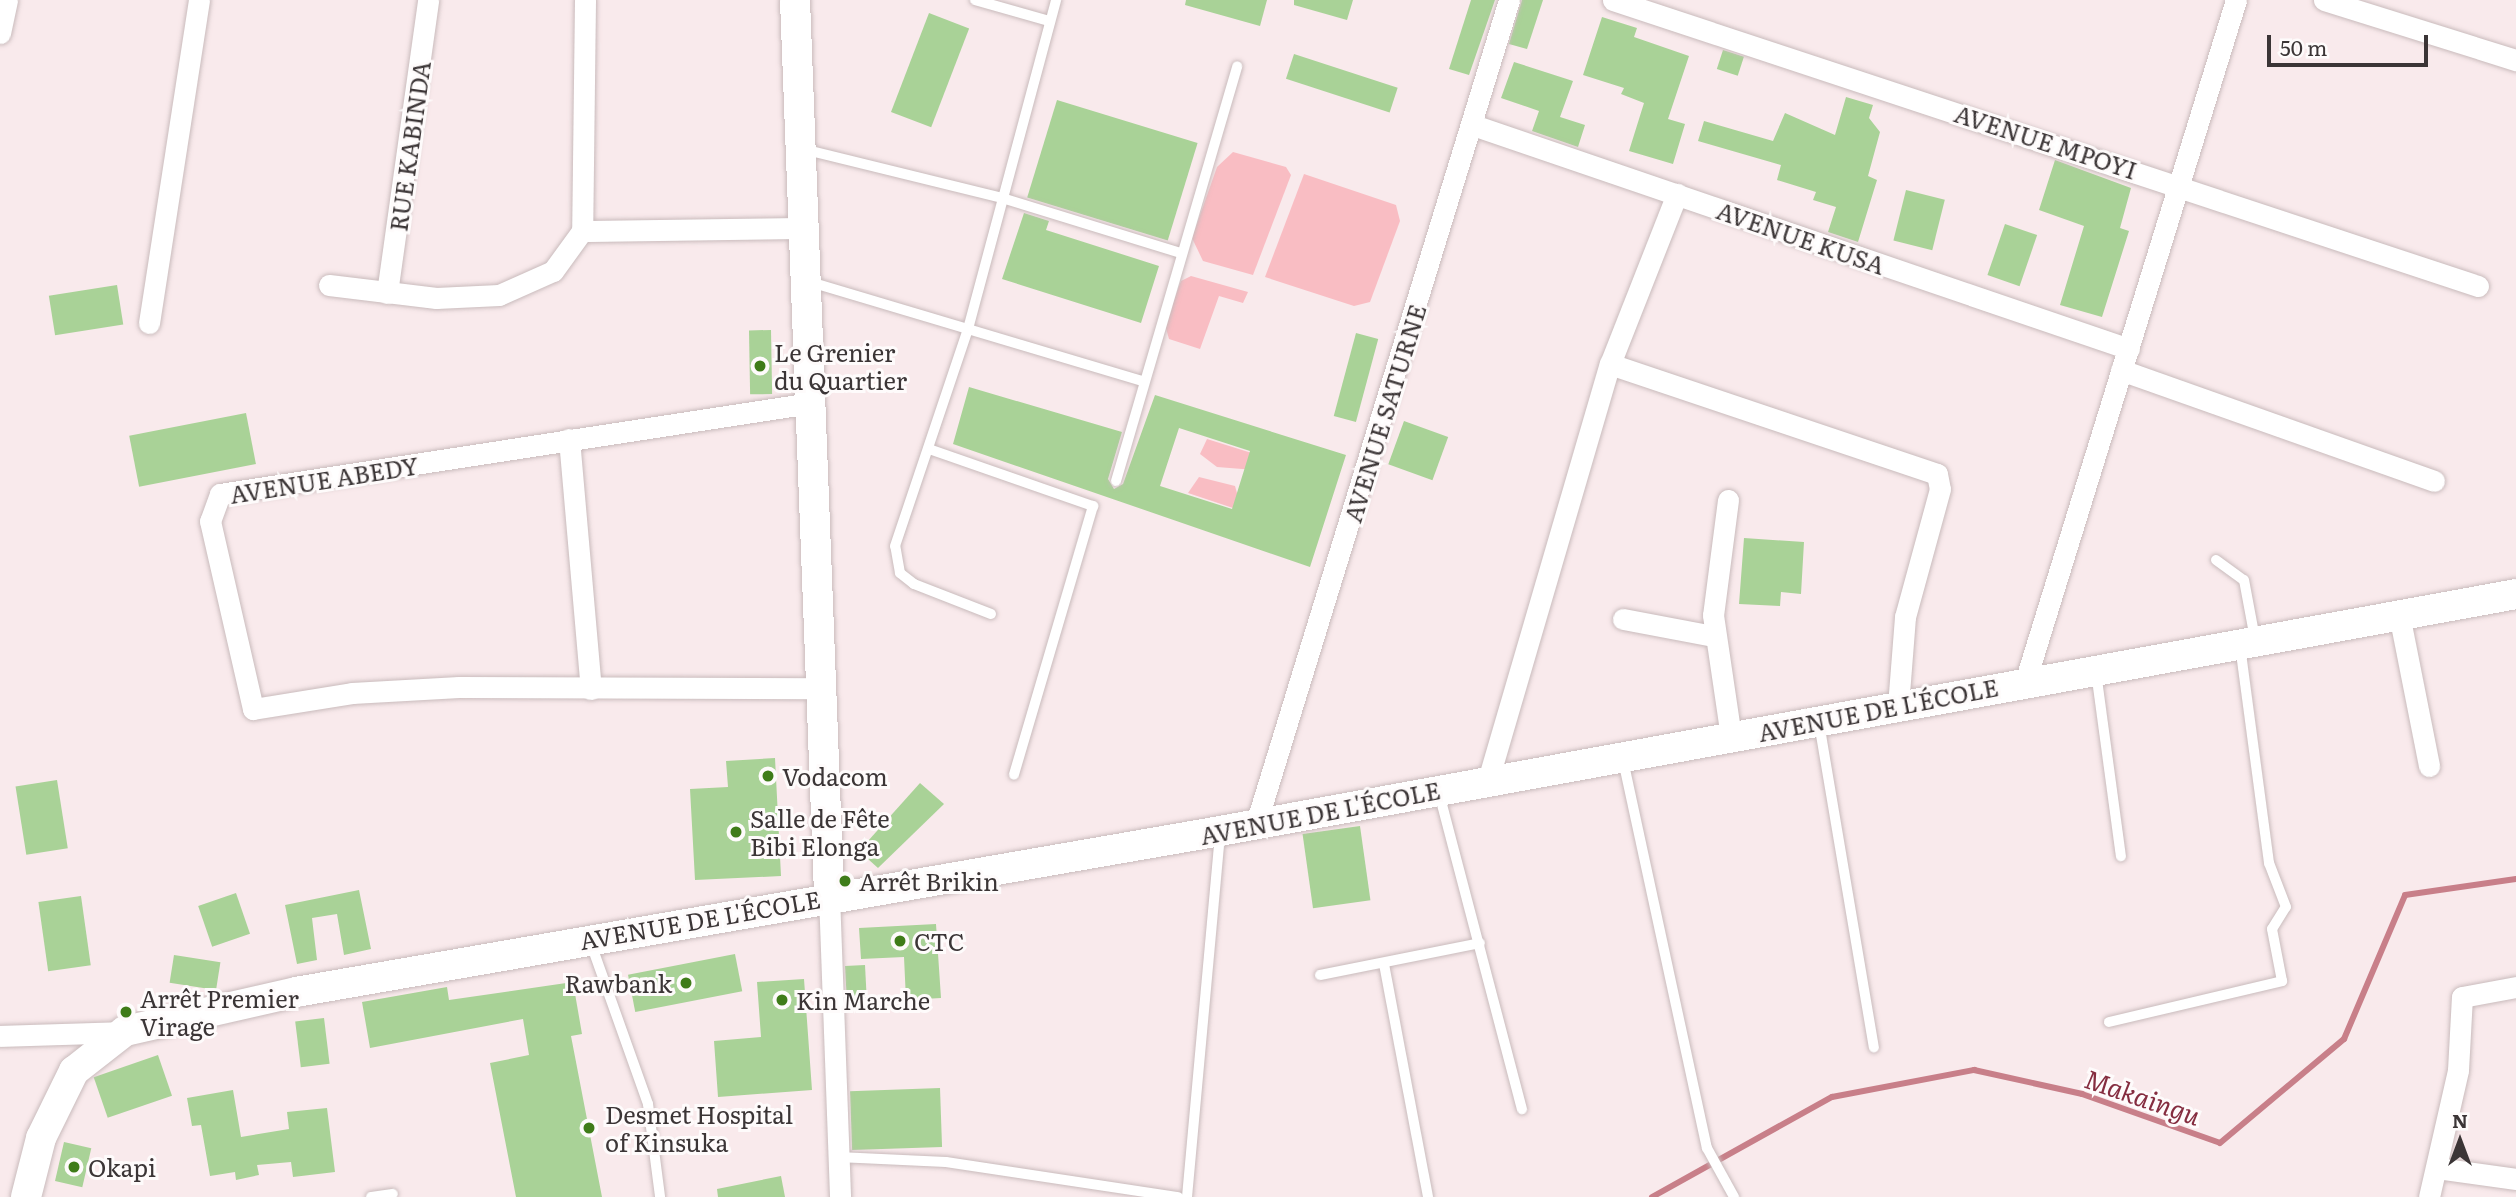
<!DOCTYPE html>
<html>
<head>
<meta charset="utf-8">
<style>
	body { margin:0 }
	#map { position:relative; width:2516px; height:1197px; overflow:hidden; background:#f9eaec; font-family:Literata,serif }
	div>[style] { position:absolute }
	.green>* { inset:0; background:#f9bdc3 }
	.stream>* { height:6px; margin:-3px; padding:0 3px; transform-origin:3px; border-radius:3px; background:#c87f89 }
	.building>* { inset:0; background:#a9d297; transform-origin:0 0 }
	.roads { filter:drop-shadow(0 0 2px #c9bbbc) drop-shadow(0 0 2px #c9bbbc) }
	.lane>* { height:10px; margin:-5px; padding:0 5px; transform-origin:5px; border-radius:5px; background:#fff }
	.street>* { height:21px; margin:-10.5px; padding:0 10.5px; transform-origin:10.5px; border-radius:10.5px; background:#fff }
	.secondary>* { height:30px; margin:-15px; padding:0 15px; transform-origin:15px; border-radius:15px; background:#fff }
	.dots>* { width:19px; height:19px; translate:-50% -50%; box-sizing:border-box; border:4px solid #fefbfb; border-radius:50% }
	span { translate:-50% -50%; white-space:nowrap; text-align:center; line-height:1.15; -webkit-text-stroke:6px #fefbfb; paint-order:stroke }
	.street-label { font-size:24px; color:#3b3536 }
	.poi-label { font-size:24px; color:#3b3536 }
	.left { translate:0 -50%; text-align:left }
	.right { translate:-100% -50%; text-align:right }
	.water-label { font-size:26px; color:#852d40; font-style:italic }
	.north { position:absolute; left:2425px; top:1106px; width:70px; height:70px; -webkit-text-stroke:5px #fefbfb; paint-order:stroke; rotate:0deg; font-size:19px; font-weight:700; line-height:28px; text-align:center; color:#3b3536 }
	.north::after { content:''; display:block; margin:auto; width:24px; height:32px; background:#3b3536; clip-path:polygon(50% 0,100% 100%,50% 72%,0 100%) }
	.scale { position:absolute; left:2267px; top:35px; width:161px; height:32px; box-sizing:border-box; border:4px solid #3b3536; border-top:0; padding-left:9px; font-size:21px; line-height:24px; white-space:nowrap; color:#3b3536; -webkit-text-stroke:5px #fefbfb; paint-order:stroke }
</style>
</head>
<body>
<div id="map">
	<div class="green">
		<i style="clip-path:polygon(1233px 152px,1286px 167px,1291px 175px,1253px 275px,1203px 261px,1192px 238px,1217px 167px)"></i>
		<i style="clip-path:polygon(1304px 174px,1396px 205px,1400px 221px,1370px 302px,1354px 306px,1265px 277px)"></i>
		<i style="clip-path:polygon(1191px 276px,1248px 292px,1243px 303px,1219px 296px,1200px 349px,1169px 339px,1165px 325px,1181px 281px)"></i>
		<i style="clip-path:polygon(1207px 439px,1258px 455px,1255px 470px,1217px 467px,1200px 454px)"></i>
		<i style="clip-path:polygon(1199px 477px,1235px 486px,1242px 511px,1188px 493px)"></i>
	</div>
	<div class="stream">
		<i style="left:1652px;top:1197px;width:206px;rotate:-29.1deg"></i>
		<i style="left:1832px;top:1097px;width:145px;rotate:-10.8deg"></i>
		<i style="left:1974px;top:1070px;width:111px;rotate:12.5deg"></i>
		<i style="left:2082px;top:1094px;width:146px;rotate:19.5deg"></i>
		<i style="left:2220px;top:1143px;width:162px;rotate:-40deg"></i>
		<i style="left:2344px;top:1039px;width:156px;rotate:-67deg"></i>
		<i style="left:2405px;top:895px;width:112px;rotate:-8.2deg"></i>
	</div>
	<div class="building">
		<i style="clip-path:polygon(1186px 0,1267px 0,1260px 26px,1185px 5px)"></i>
		<i style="clip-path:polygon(1294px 0,1353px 0,1347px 20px,1294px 5px)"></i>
		<i style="clip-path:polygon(1471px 0,1495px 0,1469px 75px,1449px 69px)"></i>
		<i style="clip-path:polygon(1522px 0,1543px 0,1527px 49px,1509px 44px)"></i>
		<i style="left:929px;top:13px;width:43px;height:106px;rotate:21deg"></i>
		<i style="clip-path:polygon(1602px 17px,1637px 28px,1634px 37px,1689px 56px,1668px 119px,1685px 124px,1673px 164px,1629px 151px,1644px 103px,1621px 94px,1624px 88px,1583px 75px)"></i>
		<i style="left:1723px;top:50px;width:22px;height:20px;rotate:18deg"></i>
		<i style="left:1294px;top:54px;width:109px;height:26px;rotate:18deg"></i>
		<i style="clip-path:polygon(1514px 62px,1573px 81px,1560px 117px,1585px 125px,1578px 147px,1532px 131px,1539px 111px,1501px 98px)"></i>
		<i style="clip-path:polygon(1846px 97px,1873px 105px,1869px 118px,1880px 132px,1868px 176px,1877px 180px,1858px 242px,1828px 232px,1836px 207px,1813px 200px,1816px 192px,1777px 180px,1781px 165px,1698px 141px,1704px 121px,1773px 141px,1785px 113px,1835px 135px)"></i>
		<i style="left:1057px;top:100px;width:147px;height:102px;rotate:17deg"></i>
		<i style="clip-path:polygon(2055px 160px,2131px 188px,2120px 228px,2129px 231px,2102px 317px,2060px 305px,2084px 226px,2039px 210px)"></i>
		<i style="left:1906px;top:190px;width:40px;height:52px;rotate:14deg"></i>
		<i style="clip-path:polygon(1024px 213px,1049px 221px,1046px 230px,1159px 266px,1141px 323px,1002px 279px)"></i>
		<i style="left:2005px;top:224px;width:34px;height:54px;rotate:19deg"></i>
		<i style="left:117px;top:285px;width:40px;height:69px;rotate:81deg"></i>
		<i style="left:771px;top:330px;width:64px;height:22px;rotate:89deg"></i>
		<i style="left:1356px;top:333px;width:23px;height:86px;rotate:15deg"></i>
		<i style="clip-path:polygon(evenodd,969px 387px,1122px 432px,1108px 479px,1114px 489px,1123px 484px,1155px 395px,1346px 455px,1310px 567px,953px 444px,969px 387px,1179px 428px,1250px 451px,1232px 509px,1160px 486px,1179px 428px)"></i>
		<i style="left:246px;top:413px;width:52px;height:119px;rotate:79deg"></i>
		<i style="left:1404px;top:421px;width:47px;height:46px;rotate:20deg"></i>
		<i style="clip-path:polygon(1744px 538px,1804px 542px,1801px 594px,1781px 592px,1780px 606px,1739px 604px)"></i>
		<i style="clip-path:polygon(775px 758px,781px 876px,695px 880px,690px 789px,728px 787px,726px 761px)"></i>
		<i style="left:57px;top:780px;width:69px;height:42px;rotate:81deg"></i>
		<i style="clip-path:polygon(920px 783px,944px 804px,878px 868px,859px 851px)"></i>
		<i style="left:1360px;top:826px;width:75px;height:58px;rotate:82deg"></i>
		<i style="clip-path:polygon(359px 890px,371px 949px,344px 955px,337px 914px,312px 918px,317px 960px,297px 964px,285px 905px)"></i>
		<i style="left:236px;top:893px;width:43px;height:40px;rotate:71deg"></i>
		<i style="left:81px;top:896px;width:70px;height:43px;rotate:82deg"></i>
		<i style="clip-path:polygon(936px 924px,941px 998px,906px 1000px,904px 957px,861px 959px,859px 928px)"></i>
		<i style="left:735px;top:954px;width:38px;height:109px;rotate:79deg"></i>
		<i style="left:174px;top:955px;width:47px;height:28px;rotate:9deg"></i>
		<i style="left:865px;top:965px;width:37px;height:20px;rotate:87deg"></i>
		<i style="clip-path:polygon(804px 979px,812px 1090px,718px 1097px,714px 1041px,761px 1037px,757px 982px)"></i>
		<i style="clip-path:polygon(573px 982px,582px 1034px,571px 1036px,602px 1197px,516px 1197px,490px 1063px,529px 1055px,523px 1019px,370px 1048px,362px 1002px,447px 987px,449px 1000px)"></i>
		<i style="left:324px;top:1018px;width:46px;height:29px;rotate:83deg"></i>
		<i style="left:158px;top:1055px;width:43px;height:68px;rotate:71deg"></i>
		<i style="left:940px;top:1088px;width:59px;height:90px;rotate:88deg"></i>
		<i style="clip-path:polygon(233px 1090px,241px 1137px,289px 1129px,287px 1112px,327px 1108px,335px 1172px,293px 1177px,291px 1162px,257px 1165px,259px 1175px,236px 1180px,235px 1172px,210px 1176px,201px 1125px,192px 1126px,187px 1098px)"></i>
		<i style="left:64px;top:1142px;width:28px;height:40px;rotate:13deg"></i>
		<i style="clip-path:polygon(781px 1176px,785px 1197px,718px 1197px,717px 1189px)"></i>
	</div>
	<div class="roads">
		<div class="lane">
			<i style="left:975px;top:0;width:77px;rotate:15.8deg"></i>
			<i style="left:803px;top:149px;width:205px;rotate:13.8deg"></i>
			<i style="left:1002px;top:198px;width:187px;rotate:17.1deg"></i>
			<i style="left:810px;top:282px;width:346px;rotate:16.6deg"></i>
			<i style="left:929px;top:449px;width:174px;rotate:19.2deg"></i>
			<i style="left:1093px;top:506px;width:280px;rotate:106.4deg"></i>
			<i style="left:1116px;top:481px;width:432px;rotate:-73.7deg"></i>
			<i style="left:2216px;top:560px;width:34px;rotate:36deg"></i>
			<i style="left:2244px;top:580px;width:60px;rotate:79.4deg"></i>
			<i style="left:991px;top:614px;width:83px;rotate:-158.7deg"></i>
			<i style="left:914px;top:584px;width:18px;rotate:-142deg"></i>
			<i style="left:900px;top:573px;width:27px;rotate:-100deg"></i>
			<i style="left:895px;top:546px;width:229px;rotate:-71.4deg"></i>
			<i style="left:968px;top:329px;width:341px;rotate:-75deg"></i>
			<i style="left:2096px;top:672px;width:186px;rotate:82.3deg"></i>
			<i style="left:1819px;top:723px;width:329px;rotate:80.4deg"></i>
			<i style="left:1623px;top:760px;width:397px;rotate:77.8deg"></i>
			<i style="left:1707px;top:1148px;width:56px;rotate:61.1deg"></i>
			<i style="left:1439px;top:793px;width:327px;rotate:75.3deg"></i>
			<i style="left:590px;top:941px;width:173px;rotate:70.4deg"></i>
			<i style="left:648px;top:1104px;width:94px;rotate:82.6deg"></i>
			<i style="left:1384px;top:964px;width:237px;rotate:79.3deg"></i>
			<i style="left:1320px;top:975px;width:163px;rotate:-11.3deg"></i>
			<i style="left:2109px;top:1022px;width:178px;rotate:-13.3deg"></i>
			<i style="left:2282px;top:981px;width:53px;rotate:-100.9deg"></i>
			<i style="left:2272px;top:929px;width:26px;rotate:-58deg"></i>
			<i style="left:2286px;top:907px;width:47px;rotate:-111.1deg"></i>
			<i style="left:2269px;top:863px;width:218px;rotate:-97.6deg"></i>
			<i style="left:838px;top:1157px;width:108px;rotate:2.7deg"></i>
			<i style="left:946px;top:1162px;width:235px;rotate:8.6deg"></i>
			<i style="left:371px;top:1197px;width:22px;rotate:-8deg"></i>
			<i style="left:1187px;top:1197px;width:364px;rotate:-84.8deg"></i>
		</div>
		<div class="street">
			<i style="left:585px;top:0;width:231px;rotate:90.7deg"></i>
			<i style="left:582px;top:231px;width:224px;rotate:-0.8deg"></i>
			<i style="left:1613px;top:0;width:911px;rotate:18.3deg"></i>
			<i style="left:2324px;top:0;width:201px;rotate:17.4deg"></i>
			<i style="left:0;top:33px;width:34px;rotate:-78deg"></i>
			<i style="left:1473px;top:125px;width:693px;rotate:18.85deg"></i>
			<i style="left:329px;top:285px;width:108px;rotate:6.9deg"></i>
			<i style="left:436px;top:298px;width:63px;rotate:-2.7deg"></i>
			<i style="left:499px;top:295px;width:59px;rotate:-24deg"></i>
			<i style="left:553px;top:271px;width:49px;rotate:-54.1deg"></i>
			<i style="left:387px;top:293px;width:296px;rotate:-82deg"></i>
			<i style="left:149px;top:323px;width:327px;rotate:-81.2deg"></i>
			<i style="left:1610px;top:364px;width:345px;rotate:18.6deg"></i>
			<i style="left:1937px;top:474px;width:15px;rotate:79deg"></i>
			<i style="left:1940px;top:489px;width:133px;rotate:105.3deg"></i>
			<i style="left:1905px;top:617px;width:89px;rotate:94.5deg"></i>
			<i style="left:2121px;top:370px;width:332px;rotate:19.5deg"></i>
			<i style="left:811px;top:403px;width:598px;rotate:171.25deg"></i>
			<i style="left:220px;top:494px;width:29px;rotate:110deg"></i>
			<i style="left:210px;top:521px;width:193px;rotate:77.1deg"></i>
			<i style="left:253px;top:709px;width:100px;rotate:-9.2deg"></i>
			<i style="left:352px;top:693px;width:107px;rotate:-3.2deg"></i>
			<i style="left:459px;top:687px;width:362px;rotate:0.2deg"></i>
			<i style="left:569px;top:439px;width:251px;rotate:85deg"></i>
			<i style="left:1728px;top:500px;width:116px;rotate:97.4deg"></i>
			<i style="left:1713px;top:615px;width:123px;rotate:81.6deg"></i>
			<i style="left:2399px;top:614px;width:155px;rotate:78.8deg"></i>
			<i style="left:1623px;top:619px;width:92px;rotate:10.7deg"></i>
			<i style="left:2025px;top:682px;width:714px;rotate:-72.81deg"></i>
			<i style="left:1488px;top:780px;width:434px;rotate:-73.7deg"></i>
			<i style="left:1610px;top:364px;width:183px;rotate:-68.5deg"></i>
			<i style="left:1256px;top:824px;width:862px;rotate:-72.93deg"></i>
			<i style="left:829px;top:895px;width:302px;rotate:87.9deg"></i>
			<i style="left:0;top:1036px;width:124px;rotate:-1.8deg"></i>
			<i style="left:2437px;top:1168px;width:80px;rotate:7.9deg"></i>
			<i style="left:2429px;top:1197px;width:130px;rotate:-77.1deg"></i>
			<i style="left:2458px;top:1070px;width:73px;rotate:-86.9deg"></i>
			<i style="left:2462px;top:997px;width:55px;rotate:-10.5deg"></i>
		</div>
		<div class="secondary">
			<i style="left:795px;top:0;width:896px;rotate:87.82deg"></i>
			<i style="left:26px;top:1197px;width:61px;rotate:-75.7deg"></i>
			<i style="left:41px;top:1138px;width:75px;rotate:-63.8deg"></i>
			<i style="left:74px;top:1071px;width:65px;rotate:-38.1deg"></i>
			<i style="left:125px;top:1031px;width:175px;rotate:-12.8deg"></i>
			<i style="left:296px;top:992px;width:938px;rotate:-9.88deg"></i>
			<i style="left:1220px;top:831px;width:1317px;rotate:-10.36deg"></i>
		</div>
	</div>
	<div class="dots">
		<i style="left:760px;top:366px;background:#3f7c19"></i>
		<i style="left:768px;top:776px;background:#3f7c19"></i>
		<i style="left:736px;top:832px;background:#3f7c19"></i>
		<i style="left:845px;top:881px;background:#3f7c19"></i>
		<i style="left:900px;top:941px;background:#3f7c19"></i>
		<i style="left:686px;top:983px;background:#3f7c19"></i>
		<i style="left:782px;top:1000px;background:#3f7c19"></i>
		<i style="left:126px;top:1012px;background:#3f7c19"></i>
		<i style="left:589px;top:1128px;background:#3f7c19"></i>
		<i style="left:74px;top:1167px;background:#3f7c19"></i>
	</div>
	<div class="street-label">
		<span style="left:2046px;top:141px;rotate:18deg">AVENUE MPOYI</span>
		<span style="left:409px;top:146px;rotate:-82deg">RUE KABINDA</span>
		<span style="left:1801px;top:237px;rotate:19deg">AVENUE KUSA</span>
		<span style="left:1384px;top:413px;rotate:-73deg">AVENUE SATURNE</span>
		<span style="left:324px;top:479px;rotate:-9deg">AVENUE ABEDY</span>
		<span style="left:1878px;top:709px;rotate:-11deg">AVENUE DE L'ÉCOLE</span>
		<span style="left:1320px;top:812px;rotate:-11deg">AVENUE DE L'ÉCOLE</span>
		<span style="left:700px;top:919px;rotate:-10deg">AVENUE DE L'ÉCOLE</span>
	</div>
	<div class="poi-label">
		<span class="left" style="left:774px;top:366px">Le Grenier<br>du Quartier</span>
		<span class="left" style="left:782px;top:776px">Vodacom</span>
		<span class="left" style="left:750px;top:832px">Salle de Fête<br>Bibi Elonga</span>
		<span class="left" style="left:859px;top:881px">Arrêt Brikin</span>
		<span class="left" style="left:914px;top:941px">CTC</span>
		<span class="right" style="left:672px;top:983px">Rawbank</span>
		<span class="left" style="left:140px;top:1012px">Arrêt Premier<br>Virage</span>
		<span class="left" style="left:796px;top:1000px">Kin Marche</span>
		<span class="left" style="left:605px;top:1128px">Desmet Hospital<br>of Kinsuka</span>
		<span class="left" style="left:88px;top:1167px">Okapi</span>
	</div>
	<div class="water-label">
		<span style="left:2143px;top:1096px;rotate:19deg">Makaingu</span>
	</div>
	<div class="north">N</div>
	<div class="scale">50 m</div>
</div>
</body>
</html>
